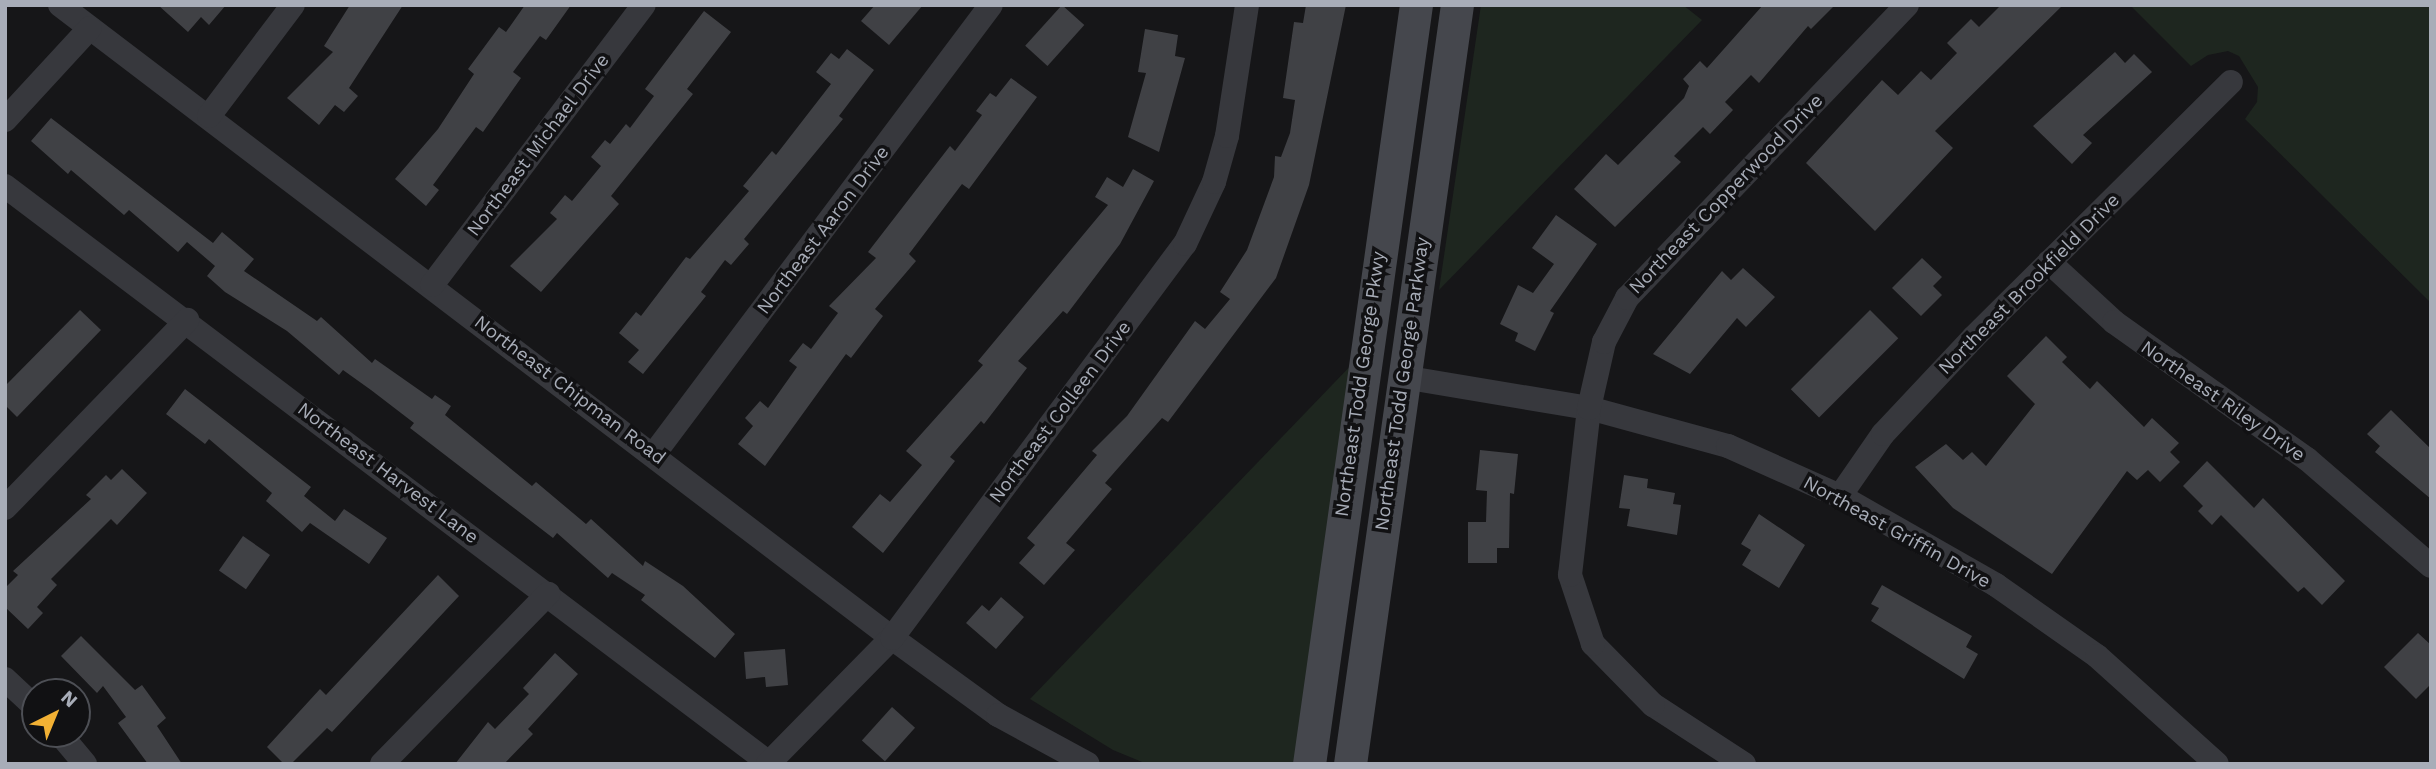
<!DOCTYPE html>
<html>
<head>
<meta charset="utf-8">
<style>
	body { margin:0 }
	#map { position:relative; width:2436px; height:769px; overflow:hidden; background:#161618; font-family:"Work Sans",sans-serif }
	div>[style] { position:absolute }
	.green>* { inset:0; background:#1e261f }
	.building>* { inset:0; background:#404145; transform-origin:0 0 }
	.minor>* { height:24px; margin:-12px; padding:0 12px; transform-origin:12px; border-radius:12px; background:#37383d }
	.secondary>* { height:33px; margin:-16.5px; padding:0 16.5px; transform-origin:16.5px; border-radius:16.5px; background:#45474d }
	span { translate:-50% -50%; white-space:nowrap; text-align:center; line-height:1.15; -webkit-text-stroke:7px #111113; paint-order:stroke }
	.street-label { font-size:19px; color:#a8adb8 }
	.frame { position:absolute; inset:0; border:7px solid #a8adb8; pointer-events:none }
	.north { position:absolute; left:21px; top:678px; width:70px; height:70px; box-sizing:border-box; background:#111113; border:2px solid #4d4f55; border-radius:50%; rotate:43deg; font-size:19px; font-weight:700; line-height:28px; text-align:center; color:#a8adb8 }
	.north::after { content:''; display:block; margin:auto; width:24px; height:32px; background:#f2b134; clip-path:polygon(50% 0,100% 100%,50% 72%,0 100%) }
</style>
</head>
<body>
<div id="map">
	<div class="green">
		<i style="clip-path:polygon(1481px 5px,1683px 5px,1702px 20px,1439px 290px)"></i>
		<i style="clip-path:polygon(2130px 5px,2431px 5px,2431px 303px,2245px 119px,2257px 102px,2258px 87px,2239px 56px,2228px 51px,2208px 55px,2191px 66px)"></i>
		<i style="clip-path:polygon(1360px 356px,1305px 764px,1147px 764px,1113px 750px,1030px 699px)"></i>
	</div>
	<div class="building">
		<i style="clip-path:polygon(158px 5px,226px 5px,209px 25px,201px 17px,188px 32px)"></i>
		<i style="clip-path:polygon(350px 5px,403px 5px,349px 88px,358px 96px,344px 112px,335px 105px,319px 125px,287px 98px,333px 52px,324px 46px)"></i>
		<i style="clip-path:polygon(525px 5px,571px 5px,546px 40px,540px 36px,513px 72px,521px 78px,483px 132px,476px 127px,433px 185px,439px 190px,426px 206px,395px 179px,438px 129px,474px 74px,468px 69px,499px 27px,506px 32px)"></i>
		<i style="clip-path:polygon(875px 5px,923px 5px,889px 45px,861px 21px)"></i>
		<i style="left:1062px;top:5px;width:30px;height:55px;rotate:42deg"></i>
		<i style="clip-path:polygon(1306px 5px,1346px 5px,1309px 185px,1276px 278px,1168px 422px,1162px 418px,1105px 483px,1112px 489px,1066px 543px,1075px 550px,1044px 585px,1019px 563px,1035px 545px,1027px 538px,1097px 455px,1092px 451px,1127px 416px,1195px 321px,1205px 329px,1230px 299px,1220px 292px,1247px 250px,1274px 177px,1275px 156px,1281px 157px,1290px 133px,1295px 100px,1283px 98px,1294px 22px,1303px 23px)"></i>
		<i style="clip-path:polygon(1763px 5px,1835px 5px,1811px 29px,1808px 26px,1759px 83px,1751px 75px,1725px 102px,1733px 110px,1710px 134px,1703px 127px,1674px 156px,1681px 162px,1615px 227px,1574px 189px,1606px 154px,1618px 165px,1684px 98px,1689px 86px,1683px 79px,1700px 61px,1707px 68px)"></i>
		<i style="clip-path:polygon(2001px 5px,2063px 5px,1935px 131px,1953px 148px,1875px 231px,1806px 163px,1882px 80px,1898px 95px,1921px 71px,1931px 80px,1957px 53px,1947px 43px,1971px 19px,1979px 27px)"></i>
		<i style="clip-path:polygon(704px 11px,731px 32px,687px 89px,693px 94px,611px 196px,619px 204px,541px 292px,510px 266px,557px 219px,550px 213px,565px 195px,572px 201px,601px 166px,591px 157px,605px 140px,610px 144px,626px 124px,630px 128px,654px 96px,645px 89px)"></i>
		<i style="clip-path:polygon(1145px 29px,1178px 35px,1175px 56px,1185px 58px,1159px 152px,1128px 137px,1146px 73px,1138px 72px)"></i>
		<i style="clip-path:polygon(847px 49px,874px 70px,839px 116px,843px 119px,744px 239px,749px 244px,731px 265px,725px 260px,701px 292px,706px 296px,643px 374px,628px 362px,639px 350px,619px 333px,636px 312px,641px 316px,686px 257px,690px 259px,749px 191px,743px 186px,772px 151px,776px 155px,831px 84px,816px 72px,831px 53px,839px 59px)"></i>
		<i style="clip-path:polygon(2115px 52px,2125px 63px,2134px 54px,2152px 72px,2083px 135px,2092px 143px,2072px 164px,2033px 126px)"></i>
		<i style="clip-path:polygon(1011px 78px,1037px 97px,969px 189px,962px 184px,909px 254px,916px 261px,875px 309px,883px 316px,851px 358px,846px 354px,765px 466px,738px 444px,753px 426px,745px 418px,760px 401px,768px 408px,797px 367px,789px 361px,803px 343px,811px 349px,838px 313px,829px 306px,876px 258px,868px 252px,950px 146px,955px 151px,982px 115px,976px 111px,990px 93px,996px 97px)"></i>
		<i style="clip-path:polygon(51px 118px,213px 243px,222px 232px,254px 259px,244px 271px,317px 321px,321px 317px,372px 363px,375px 359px,432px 399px,435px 395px,451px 406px,445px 415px,532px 486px,536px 482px,586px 524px,591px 519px,643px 566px,645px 561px,683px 586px,735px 634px,715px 658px,641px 600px,645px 595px,612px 573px,608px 578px,557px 533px,553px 538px,410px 428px,414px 423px,371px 390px,343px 370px,339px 375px,287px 331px,225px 292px,207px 276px,215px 266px,187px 242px,178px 252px,129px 210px,124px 215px,71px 170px,68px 174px,31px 141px)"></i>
		<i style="clip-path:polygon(1133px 169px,1154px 181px,1120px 244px,1067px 314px,1063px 311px,1018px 361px,1027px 368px,984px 424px,981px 421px,950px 457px,955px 461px,883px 553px,852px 527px,880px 494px,890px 502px,922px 465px,906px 451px,983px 365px,978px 361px,1108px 205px,1095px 197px,1107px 177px,1123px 187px)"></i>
		<i style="clip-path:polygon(1556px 215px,1597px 244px,1550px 311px,1554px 313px,1535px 351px,1515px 341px,1518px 333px,1500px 324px,1518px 285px,1533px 293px,1554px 264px,1532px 248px)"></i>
		<i style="clip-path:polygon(1922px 258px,1942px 277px,1933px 286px,1942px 295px,1921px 316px,1892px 288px)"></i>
		<i style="clip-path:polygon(1743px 268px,1775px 297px,1746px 327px,1737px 318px,1690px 374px,1653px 354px,1722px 271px,1731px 280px)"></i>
		<i style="clip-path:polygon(80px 310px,101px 330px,17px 417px,5px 405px,5px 386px)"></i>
		<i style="left:1870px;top:310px;width:40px;height:112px;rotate:45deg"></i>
		<i style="clip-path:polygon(2046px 336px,2067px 357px,2062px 362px,2090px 389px,2097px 381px,2144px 427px,2152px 418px,2179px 443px,2170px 452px,2180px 462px,2160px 482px,2148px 470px,2137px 480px,2127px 471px,2052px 574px,1953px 508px,1915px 467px,1946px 444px,1963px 460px,1972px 452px,1986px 466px,2035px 404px,2007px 376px)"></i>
		<i style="clip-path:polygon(185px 389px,311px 487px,304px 496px,335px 521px,344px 509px,387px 538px,369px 564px,310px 523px,302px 532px,266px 501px,272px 493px,209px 439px,205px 444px,166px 414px)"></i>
		<i style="clip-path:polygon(2391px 410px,2431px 449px,2431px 499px,2375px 452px,2380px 446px,2367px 434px)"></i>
		<i style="clip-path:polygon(1480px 450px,1518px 454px,1514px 494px,1510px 493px,1509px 548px,1497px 548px,1497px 563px,1468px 563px,1468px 522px,1486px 522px,1487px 491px,1476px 490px)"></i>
		<i style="clip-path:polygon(2207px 461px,2254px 508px,2263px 498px,2345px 581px,2322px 605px,2304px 587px,2298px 592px,2221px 515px,2212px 525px,2198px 511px,2203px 506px,2183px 486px)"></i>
		<i style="clip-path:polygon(122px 469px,147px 493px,117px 525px,111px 519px,51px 579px,57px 585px,37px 607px,43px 613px,28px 629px,5px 607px,5px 588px,18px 575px,13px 571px,91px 499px,86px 495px,106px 475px,111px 480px)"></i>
		<i style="clip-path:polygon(1624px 475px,1648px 479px,1647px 488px,1675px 493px,1673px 504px,1681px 505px,1677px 535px,1627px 526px,1630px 509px,1619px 508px)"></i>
		<i style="clip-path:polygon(1759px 514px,1805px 545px,1779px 588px,1742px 565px,1751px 550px,1741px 544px)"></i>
		<i style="left:243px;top:536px;width:33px;height:42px;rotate:35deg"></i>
		<i style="clip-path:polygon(438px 575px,459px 596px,332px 732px,327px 728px,291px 764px,284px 764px,267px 747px,320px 689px,326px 695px)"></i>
		<i style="clip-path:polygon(1882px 585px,1972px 636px,1966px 647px,1978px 654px,1964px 679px,1871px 621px,1879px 608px,1871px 604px)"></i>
		<i style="clip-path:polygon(1001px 597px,1024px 617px,996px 649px,966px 623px,982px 605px,989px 611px)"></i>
		<i style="clip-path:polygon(2418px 633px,2431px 645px,2431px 684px,2416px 699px,2384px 667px)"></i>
		<i style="clip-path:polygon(81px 636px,135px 690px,142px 685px,166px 718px,157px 726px,182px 764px,148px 764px,118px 723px,126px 717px,103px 686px,97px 693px,61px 656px)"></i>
		<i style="clip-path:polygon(785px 649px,788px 685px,766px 687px,765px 677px,746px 679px,744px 652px)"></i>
		<i style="clip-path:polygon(555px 653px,578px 674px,528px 729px,533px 734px,504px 764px,455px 764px,488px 722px,495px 729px,529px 694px,523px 688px)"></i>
		<i style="left:892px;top:707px;width:31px;height:45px;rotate:42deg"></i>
	</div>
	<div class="minor">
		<i style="left:60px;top:5px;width:1045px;rotate:37.26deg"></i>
		<i style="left:892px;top:638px;width:131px;rotate:36deg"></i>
		<i style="left:998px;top:715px;width:102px;rotate:28.6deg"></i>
		<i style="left:209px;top:116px;width:139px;rotate:-52.9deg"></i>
		<i style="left:5px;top:120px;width:125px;rotate:-47.3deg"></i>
		<i style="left:5px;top:186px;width:957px;rotate:37.06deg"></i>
		<i style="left:2049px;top:262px;width:88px;rotate:42.7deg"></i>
		<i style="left:2114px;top:322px;width:237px;rotate:35.4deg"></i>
		<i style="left:2307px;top:459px;width:164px;rotate:40.8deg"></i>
		<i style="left:432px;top:285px;width:351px;rotate:-52.9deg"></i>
		<i style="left:1403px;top:377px;width:189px;rotate:9.5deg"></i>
		<i style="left:1589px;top:408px;width:144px;rotate:15.3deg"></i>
		<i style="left:1728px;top:446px;width:123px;rotate:24.1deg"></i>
		<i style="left:1840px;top:496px;width:180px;rotate:29.7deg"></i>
		<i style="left:1996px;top:585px;width:123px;rotate:35.1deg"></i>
		<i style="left:2097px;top:656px;width:161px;rotate:42deg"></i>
		<i style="left:654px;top:454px;width:561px;rotate:-53.11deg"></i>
		<i style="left:1840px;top:496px;width:75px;rotate:-55.3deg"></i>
		<i style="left:1883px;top:434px;width:133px;rotate:-46.8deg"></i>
		<i style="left:1974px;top:337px;width:362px;rotate:-44.8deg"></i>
		<i style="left:5px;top:508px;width:262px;rotate:-45.9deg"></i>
		<i style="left:5px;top:679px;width:41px;rotate:43deg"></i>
		<i style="left:60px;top:734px;width:39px;rotate:50deg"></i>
		<i style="left:382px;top:764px;width:238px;rotate:-45.7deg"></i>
		<i style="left:768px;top:764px;width:177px;rotate:-45.5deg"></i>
		<i style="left:892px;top:638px;width:491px;rotate:-53.4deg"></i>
		<i style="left:1185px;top:244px;width:68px;rotate:-64.9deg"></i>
		<i style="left:1214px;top:182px;width:48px;rotate:-74.2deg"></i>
		<i style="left:1227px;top:136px;width:133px;rotate:-81.3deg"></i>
		<i style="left:1744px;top:764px;width:108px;rotate:-147deg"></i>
		<i style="left:1653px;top:705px;width:86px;rotate:-134.5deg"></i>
		<i style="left:1593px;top:644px;width:73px;rotate:-108.4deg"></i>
		<i style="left:1570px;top:575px;width:168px;rotate:-83.5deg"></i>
		<i style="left:1589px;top:408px;width:68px;rotate:-77.2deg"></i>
		<i style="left:1604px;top:342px;width:50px;rotate:-62.4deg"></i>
		<i style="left:1627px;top:298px;width:405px;rotate:-46.3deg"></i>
	</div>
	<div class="secondary">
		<i style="left:1309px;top:764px;width:767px;rotate:-81.98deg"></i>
		<i style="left:1350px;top:764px;width:767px;rotate:-81.98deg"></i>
	</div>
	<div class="street-label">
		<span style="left:538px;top:145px;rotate:-53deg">Northeast Michael Drive</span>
		<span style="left:1726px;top:194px;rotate:-46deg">Northeast Copperwood Drive</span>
		<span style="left:823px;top:230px;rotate:-53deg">Northeast Aaron Drive</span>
		<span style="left:2029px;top:284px;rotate:-45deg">Northeast Brookfield Drive</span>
		<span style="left:1360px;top:384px;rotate:-82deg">Northeast Todd George Pkwy</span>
		<span style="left:1402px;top:384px;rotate:-82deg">Northeast Todd George Parkway</span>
		<span style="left:570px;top:390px;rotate:37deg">Northeast Chipman Road</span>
		<span style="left:2223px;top:401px;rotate:35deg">Northeast Riley Drive</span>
		<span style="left:1060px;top:412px;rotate:-53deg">Northeast Colleen Drive</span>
		<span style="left:388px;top:473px;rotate:37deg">Northeast Harvest Lane</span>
		<span style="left:1897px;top:532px;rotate:29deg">Northeast Griffin Drive</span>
	</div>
	<div class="frame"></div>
	<div class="north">N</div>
</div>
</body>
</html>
